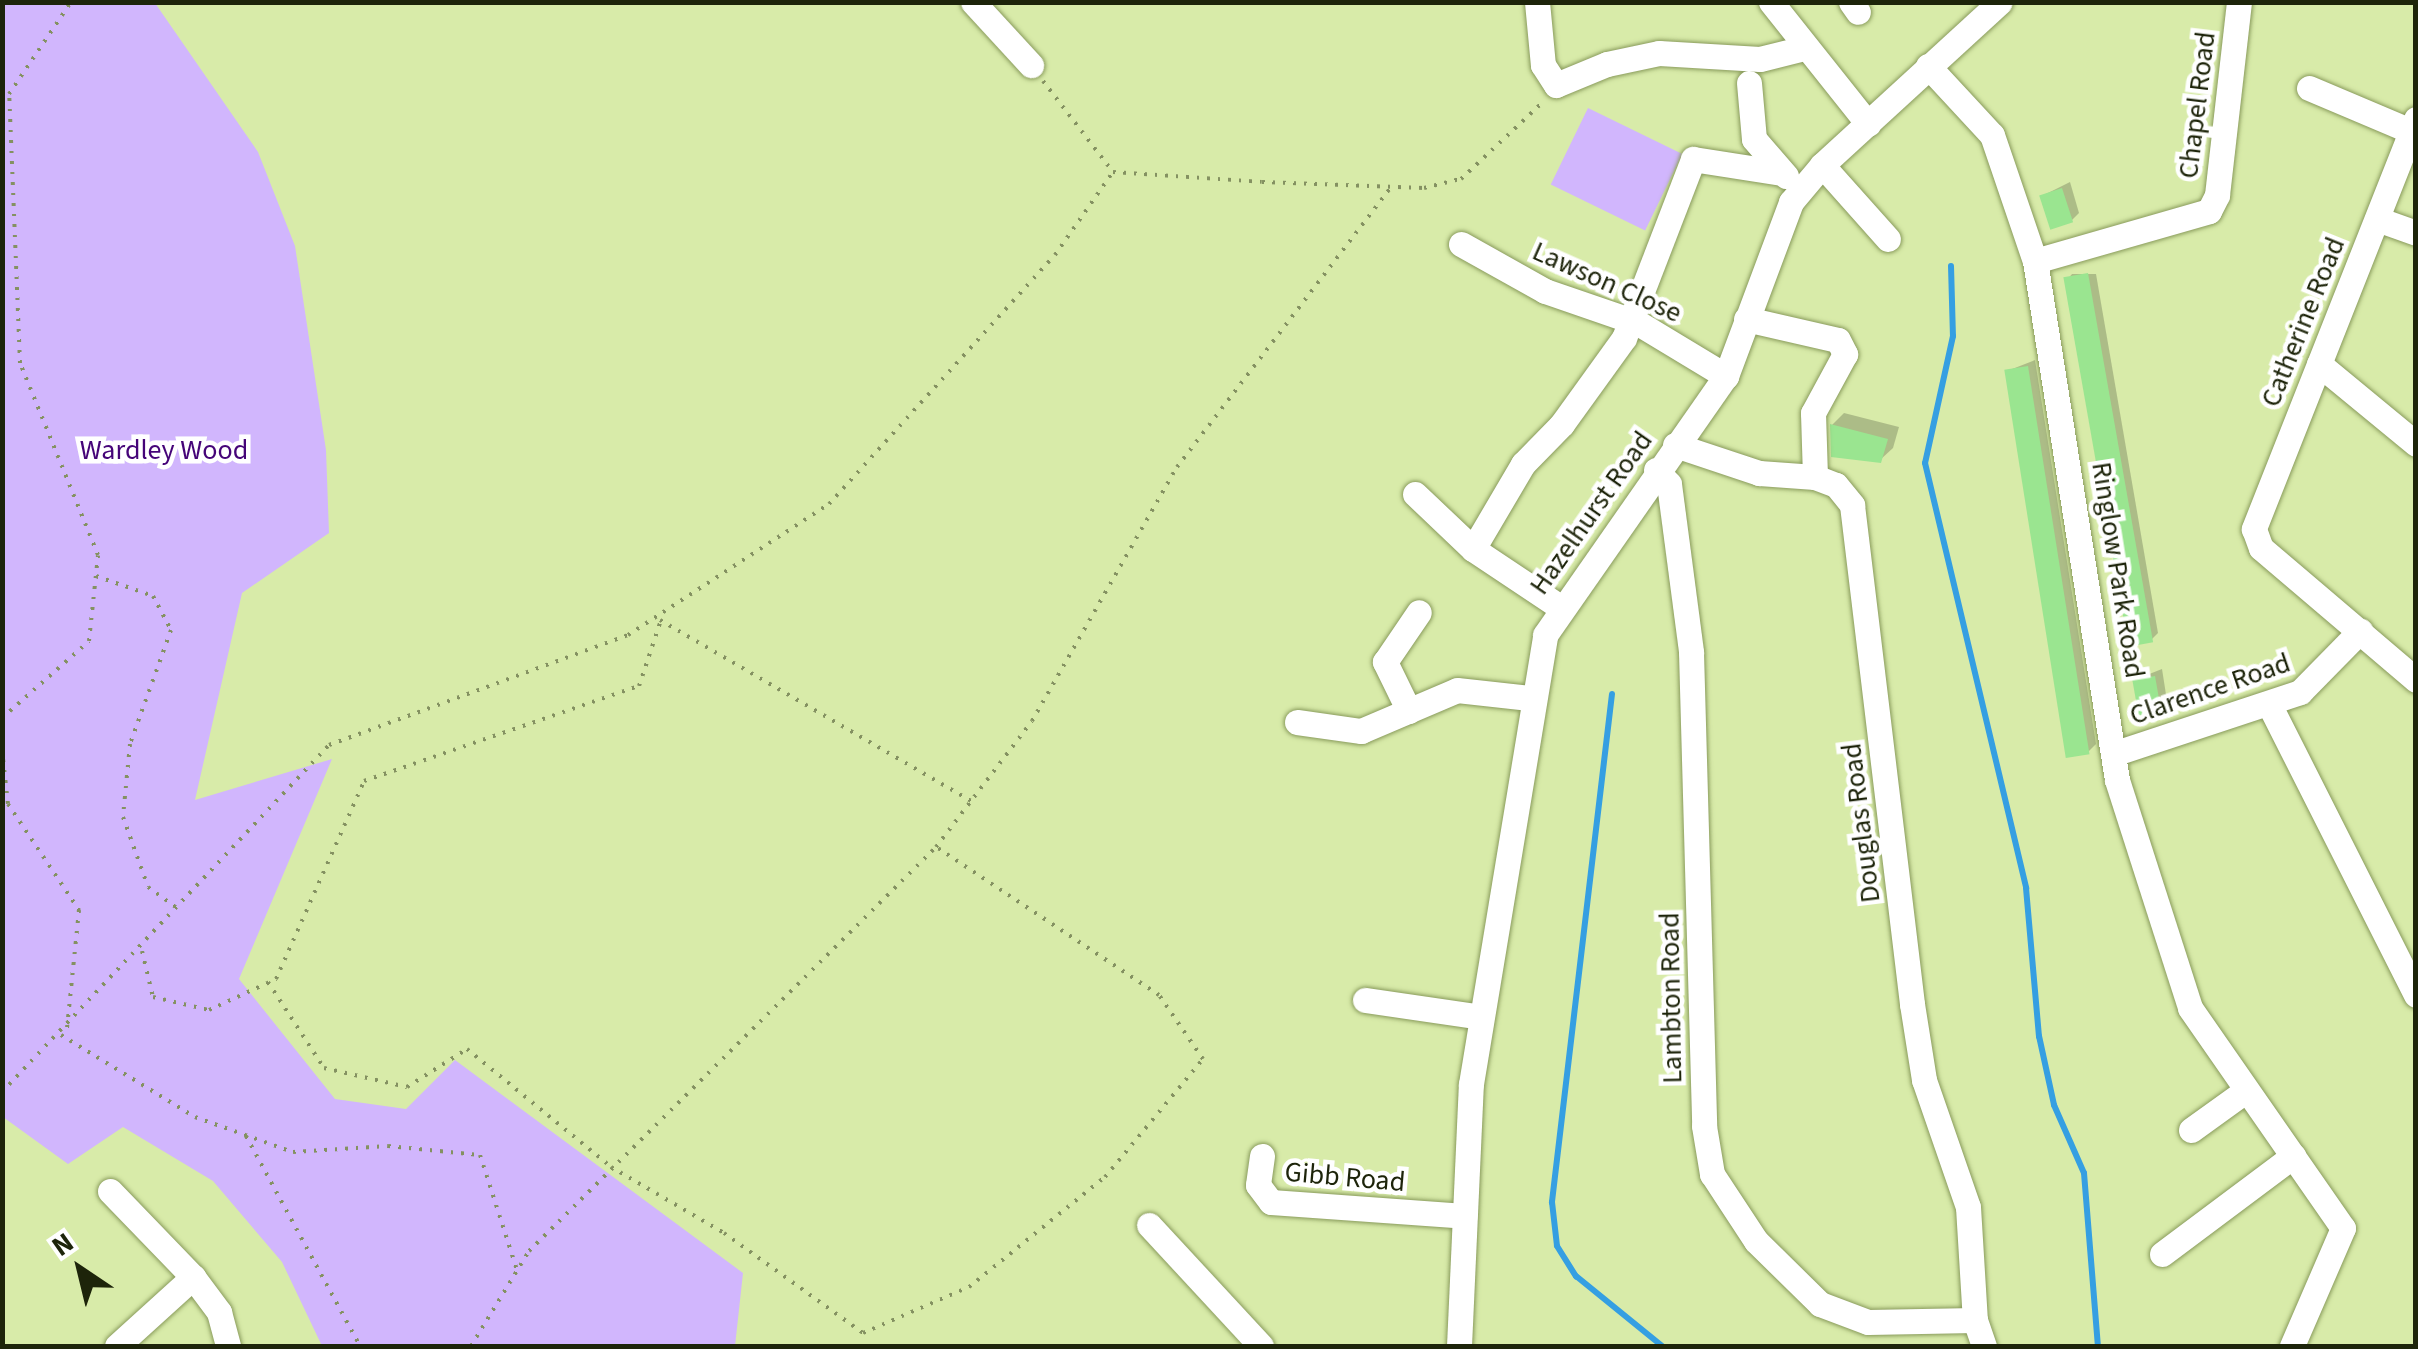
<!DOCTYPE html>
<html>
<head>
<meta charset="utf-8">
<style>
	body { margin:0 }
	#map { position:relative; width:2418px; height:1349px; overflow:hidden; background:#d8eba9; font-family:"Source Sans 3",sans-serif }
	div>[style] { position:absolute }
	.green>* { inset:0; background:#d1b6fd; transform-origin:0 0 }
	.shadow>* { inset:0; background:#0003 }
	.stream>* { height:6px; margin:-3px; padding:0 3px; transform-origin:3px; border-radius:3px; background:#359fe2 }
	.building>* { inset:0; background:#9ae590; transform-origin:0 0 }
	.path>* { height:4px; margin-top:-2px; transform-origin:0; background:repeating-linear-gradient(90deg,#849161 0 2.5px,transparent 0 10.5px) }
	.roads { filter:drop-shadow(0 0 2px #899b5c) drop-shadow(0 0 2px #899b5c) }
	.minor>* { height:25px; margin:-12.5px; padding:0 12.5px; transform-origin:12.5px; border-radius:12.5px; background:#fff }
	span { translate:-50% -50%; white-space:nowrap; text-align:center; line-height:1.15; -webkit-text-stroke:9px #fff; paint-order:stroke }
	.street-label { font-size:28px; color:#1d240a }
	.park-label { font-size:28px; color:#450478 }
	.frame { position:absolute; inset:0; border:5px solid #1d240a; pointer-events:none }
	.north { position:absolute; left:30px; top:1219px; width:100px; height:100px; -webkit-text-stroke:8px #fff; paint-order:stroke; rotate:325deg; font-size:28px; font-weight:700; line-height:40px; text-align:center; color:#1d240a }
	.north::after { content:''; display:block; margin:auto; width:35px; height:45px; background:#1d240a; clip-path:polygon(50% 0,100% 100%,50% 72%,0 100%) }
</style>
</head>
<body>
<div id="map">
	<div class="green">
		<i style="clip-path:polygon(3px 2px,155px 3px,258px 152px,295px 246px,326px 450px,329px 533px,242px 593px,195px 800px,332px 759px,239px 979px,335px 1099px,406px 1109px,455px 1060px,743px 1273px,735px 1346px,322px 1346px,282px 1262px,213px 1181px,123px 1127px,68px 1164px,3px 1117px)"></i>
		<i style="left:1588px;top:108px;width:105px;height:85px;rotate:26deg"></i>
	</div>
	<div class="shadow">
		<i style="clip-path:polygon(2070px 182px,2079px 213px,2072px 220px,2042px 196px)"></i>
		<i style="clip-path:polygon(2072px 274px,2096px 274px,2158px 633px,2150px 641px,2067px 280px)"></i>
		<i style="clip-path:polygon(2035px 360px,2096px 744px,2088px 752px,2007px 371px)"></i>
		<i style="clip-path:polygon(1844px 413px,1899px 427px,1893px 448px,1880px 460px,1832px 425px)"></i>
		<i style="clip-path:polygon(2162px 669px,2167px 701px,2159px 709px,2134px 680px)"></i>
	</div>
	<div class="stream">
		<i style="left:1951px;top:266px;width:70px;rotate:88.4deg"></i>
		<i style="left:1953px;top:336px;width:130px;rotate:102.4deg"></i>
		<i style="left:1925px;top:463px;width:437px;rotate:76.6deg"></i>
		<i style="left:2026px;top:888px;width:149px;rotate:85deg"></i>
		<i style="left:2039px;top:1036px;width:71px;rotate:77.7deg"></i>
		<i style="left:2054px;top:1105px;width:74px;rotate:66.2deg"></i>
		<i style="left:2084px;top:1173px;width:174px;rotate:85.4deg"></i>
		<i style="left:1612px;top:694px;width:512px;rotate:96.74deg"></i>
		<i style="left:1552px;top:1202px;width:44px;rotate:83.5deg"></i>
		<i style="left:1557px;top:1246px;width:36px;rotate:58deg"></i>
		<i style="left:1576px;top:1276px;width:111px;rotate:39.1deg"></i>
	</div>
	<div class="building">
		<i style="left:2062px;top:188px;width:36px;height:24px;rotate:72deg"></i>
		<i style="left:2088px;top:273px;width:375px;height:25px;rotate:80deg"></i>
		<i style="left:2028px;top:366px;width:393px;height:24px;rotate:81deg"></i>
		<i style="clip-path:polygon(1830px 424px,1888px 439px,1881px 463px,1831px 457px)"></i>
		<i style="left:2155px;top:676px;width:36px;height:23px;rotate:80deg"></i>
	</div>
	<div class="path">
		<i style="left:1043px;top:81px;width:115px;rotate:52.4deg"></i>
		<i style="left:1113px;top:172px;width:149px;rotate:3.8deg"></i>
		<i style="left:1262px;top:182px;width:162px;rotate:2.1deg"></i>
		<i style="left:1424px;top:188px;width:38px;rotate:-14deg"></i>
		<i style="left:1461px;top:179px;width:115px;rotate:-43.2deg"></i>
		<i style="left:96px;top:576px;width:60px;rotate:19.3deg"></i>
		<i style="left:153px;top:596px;width:38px;rotate:62deg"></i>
		<i style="left:171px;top:630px;width:121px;rotate:109.8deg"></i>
		<i style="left:130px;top:744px;width:73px;rotate:95.5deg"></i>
		<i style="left:123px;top:817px;width:74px;rotate:70.3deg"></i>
		<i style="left:148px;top:887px;width:37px;rotate:36deg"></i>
		<i style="left:660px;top:620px;width:360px;rotate:30.2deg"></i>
		<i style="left:2px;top:718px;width:116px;rotate:-41.5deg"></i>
		<i style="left:89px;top:641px;width:86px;rotate:-84deg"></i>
		<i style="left:98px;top:555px;width:207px;rotate:-112.1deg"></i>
		<i style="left:20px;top:363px;width:269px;rotate:-92.3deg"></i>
		<i style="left:9px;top:94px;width:111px;rotate:-56deg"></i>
		<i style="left:2px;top:749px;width:55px;rotate:83.8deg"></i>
		<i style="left:8px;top:804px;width:128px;rotate:56.2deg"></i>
		<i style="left:79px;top:910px;width:120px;rotate:95.8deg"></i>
		<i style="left:142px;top:951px;width:47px;rotate:76.6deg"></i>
		<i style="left:153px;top:997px;width:57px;rotate:13.1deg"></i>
		<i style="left:209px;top:1010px;width:74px;rotate:-24.8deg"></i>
		<i style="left:276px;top:979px;width:217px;rotate:-66deg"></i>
		<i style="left:364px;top:781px;width:291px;rotate:-19.1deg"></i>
		<i style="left:639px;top:686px;width:70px;rotate:-71.6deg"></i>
		<i style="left:268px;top:982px;width:103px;rotate:56.9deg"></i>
		<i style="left:324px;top:1068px;width:85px;rotate:12.9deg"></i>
		<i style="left:407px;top:1087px;width:71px;rotate:-32.3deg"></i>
		<i style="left:467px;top:1049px;width:186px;rotate:39.3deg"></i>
		<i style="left:611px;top:1167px;width:131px;rotate:30.3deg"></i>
		<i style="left:724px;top:1233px;width:171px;rotate:35.7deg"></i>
		<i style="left:863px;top:1333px;width:116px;rotate:-23.5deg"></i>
		<i style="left:969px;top:1287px;width:175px;rotate:-39deg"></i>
		<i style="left:1105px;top:1177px;width:153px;rotate:-50.3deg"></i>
		<i style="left:1203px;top:1059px;width:78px;rotate:-124.5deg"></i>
		<i style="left:1159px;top:995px;width:268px;rotate:-146.4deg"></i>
		<i style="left:61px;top:1035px;width:157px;rotate:31.5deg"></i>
		<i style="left:195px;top:1117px;width:104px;rotate:19.7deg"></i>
		<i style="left:293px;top:1152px;width:95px;rotate:-3.6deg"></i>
		<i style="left:388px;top:1146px;width:92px;rotate:5.6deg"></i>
		<i style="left:480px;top:1155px;width:121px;rotate:72.2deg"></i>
		<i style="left:2px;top:1092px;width:477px;rotate:-46.7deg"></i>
		<i style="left:329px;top:745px;width:319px;rotate:-20.2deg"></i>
		<i style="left:628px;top:635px;width:240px;rotate:-33.1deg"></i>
		<i style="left:829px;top:504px;width:336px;rotate:-47.8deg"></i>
		<i style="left:1055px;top:255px;width:101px;rotate:-55.1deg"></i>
		<i style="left:246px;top:1136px;width:239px;rotate:61.5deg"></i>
		<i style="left:471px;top:1346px;width:111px;rotate:-58.6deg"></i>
		<i style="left:529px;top:1251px;width:573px;rotate:-44.79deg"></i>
		<i style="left:936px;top:847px;width:158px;rotate:-52.7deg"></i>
		<i style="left:1032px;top:721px;width:292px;rotate:-60.3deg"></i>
		<i style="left:1177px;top:467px;width:352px;rotate:-52.6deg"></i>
	</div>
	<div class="roads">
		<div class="minor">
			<i style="left:973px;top:2px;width:86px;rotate:47.4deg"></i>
			<i style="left:1537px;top:2px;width:63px;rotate:84.6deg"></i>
			<i style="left:1543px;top:65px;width:24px;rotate:57deg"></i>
			<i style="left:1556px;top:85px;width:55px;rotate:-22.4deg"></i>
			<i style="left:1607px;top:64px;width:53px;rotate:-11.9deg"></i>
			<i style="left:1659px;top:53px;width:101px;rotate:3.4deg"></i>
			<i style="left:1760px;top:59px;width:45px;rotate:-14deg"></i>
			<i style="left:1771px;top:2px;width:156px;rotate:51.5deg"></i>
			<i style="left:1851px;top:2px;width:12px;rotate:55deg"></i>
			<i style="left:1928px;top:66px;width:94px;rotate:47.2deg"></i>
			<i style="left:1992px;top:135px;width:133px;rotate:71.2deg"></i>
			<i style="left:2035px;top:261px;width:525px;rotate:81.02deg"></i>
			<i style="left:2117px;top:780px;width:239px;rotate:72.2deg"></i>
			<i style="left:2190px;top:1008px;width:268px;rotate:55.2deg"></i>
			<i style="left:2343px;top:1228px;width:129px;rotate:113.4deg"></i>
			<i style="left:1749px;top:83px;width:56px;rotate:84.9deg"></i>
			<i style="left:1754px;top:139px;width:49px;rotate:49.1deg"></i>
			<i style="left:2309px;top:88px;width:111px;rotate:22.9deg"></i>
			<i style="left:2416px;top:119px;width:441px;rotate:111.6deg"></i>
			<i style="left:2254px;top:529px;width:20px;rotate:70deg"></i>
			<i style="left:2261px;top:548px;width:204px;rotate:40.4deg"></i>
			<i style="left:1822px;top:165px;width:99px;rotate:48.3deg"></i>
			<i style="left:2377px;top:219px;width:41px;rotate:19.7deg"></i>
			<i style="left:1461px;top:244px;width:96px;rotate:29.2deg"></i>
			<i style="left:1545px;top:291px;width:98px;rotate:19deg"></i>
			<i style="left:1638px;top:323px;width:103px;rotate:31.1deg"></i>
			<i style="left:2035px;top:261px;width:181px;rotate:-16deg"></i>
			<i style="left:2209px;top:211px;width:18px;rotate:-63deg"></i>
			<i style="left:2217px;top:195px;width:194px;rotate:-83.5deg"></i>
			<i style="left:1746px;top:319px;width:94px;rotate:12.9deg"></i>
			<i style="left:1838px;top:340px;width:16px;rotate:63deg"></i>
			<i style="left:1845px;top:354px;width:67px;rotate:118.5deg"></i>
			<i style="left:1813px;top:413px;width:64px;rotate:88.2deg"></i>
			<i style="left:2319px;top:364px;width:126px;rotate:39.5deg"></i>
			<i style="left:1675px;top:445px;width:89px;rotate:18.4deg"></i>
			<i style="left:1759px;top:473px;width:56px;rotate:4.1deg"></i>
			<i style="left:1815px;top:477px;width:22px;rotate:21deg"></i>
			<i style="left:1836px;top:485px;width:26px;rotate:51deg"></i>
			<i style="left:1852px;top:505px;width:503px;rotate:83.14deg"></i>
			<i style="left:1912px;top:1004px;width:77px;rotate:81deg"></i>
			<i style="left:1924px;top:1080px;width:134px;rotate:70.9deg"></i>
			<i style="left:1968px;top:1207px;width:113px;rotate:86.5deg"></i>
			<i style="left:1656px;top:470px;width:19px;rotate:47deg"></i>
			<i style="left:1669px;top:484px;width:169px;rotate:82.5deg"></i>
			<i style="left:1691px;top:652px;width:474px;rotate:88.4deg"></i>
			<i style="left:1704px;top:1126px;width:49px;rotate:80.5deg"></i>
			<i style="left:1712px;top:1174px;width:80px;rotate:56.7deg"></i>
			<i style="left:1756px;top:1241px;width:90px;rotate:44.5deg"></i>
			<i style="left:1820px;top:1304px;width:51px;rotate:20.6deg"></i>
			<i style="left:1868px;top:1322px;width:107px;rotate:-1.1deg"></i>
			<i style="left:1975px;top:1320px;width:28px;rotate:71deg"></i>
			<i style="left:1415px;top:494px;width:80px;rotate:43.5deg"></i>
			<i style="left:1473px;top:549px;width:105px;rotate:33.7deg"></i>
			<i style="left:1473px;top:549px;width:99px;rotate:-59.5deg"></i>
			<i style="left:1523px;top:464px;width:56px;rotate:-45.7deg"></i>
			<i style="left:1562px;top:424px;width:106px;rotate:-54.2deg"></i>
			<i style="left:1624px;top:338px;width:192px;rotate:-68.9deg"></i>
			<i style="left:1693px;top:159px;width:90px;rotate:8.9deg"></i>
			<i style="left:2269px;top:704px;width:326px;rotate:63.2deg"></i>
			<i style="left:1409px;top:711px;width:55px;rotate:-116.1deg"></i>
			<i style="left:1385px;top:662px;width:60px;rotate:-55.8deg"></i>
			<i style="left:1297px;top:722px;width:65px;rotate:8deg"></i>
			<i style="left:1361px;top:731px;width:104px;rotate:-23.1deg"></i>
			<i style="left:1457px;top:690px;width:73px;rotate:6.3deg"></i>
			<i style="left:2116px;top:753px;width:194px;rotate:-18.3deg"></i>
			<i style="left:2300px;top:692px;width:86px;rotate:-45.5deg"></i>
			<i style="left:1365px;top:1000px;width:117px;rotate:8.3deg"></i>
			<i style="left:2191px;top:1130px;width:67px;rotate:-35.8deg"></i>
			<i style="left:1262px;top:1156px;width:29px;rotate:98deg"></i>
			<i style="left:1258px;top:1185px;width:21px;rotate:53deg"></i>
			<i style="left:1271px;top:1202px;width:194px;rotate:4.1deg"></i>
			<i style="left:110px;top:1191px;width:120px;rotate:46deg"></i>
			<i style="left:193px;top:1277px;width:44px;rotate:53.4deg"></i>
			<i style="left:219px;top:1312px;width:35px;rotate:75deg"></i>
			<i style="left:1149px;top:1225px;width:165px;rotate:47.2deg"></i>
			<i style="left:2162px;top:1254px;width:164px;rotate:-36.8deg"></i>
			<i style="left:117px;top:1346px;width:103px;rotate:-42.2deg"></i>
			<i style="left:1459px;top:1346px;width:262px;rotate:-87.4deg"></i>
			<i style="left:1471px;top:1084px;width:455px;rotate:-80.6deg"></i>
			<i style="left:1545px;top:635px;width:316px;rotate:-55.1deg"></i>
			<i style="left:1726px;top:376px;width:186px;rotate:-69.5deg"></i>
			<i style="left:1791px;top:202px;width:48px;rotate:-50deg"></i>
			<i style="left:1822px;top:165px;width:241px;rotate:-42.5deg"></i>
		</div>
	</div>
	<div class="street-label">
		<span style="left:2197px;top:105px;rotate:-83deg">Chapel Road</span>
		<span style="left:1607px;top:282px;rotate:24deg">Lawson Close</span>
		<span style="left:2303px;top:322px;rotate:-68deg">Catherine Road</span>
		<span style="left:1591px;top:513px;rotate:-55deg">Hazelhurst Road</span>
		<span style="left:2118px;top:570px;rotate:81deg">Ringlow Park Road</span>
		<span style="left:2210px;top:689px;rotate:-19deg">Clarence Road</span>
		<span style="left:1861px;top:823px;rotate:-97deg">Douglas Road</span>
		<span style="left:1671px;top:998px;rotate:-91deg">Lambton Road</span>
		<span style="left:1345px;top:1177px;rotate:5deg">Gibb Road</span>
	</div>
	<div class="park-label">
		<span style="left:164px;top:450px">Wardley Wood</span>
	</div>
	<div class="frame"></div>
	<div class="north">N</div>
</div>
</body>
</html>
